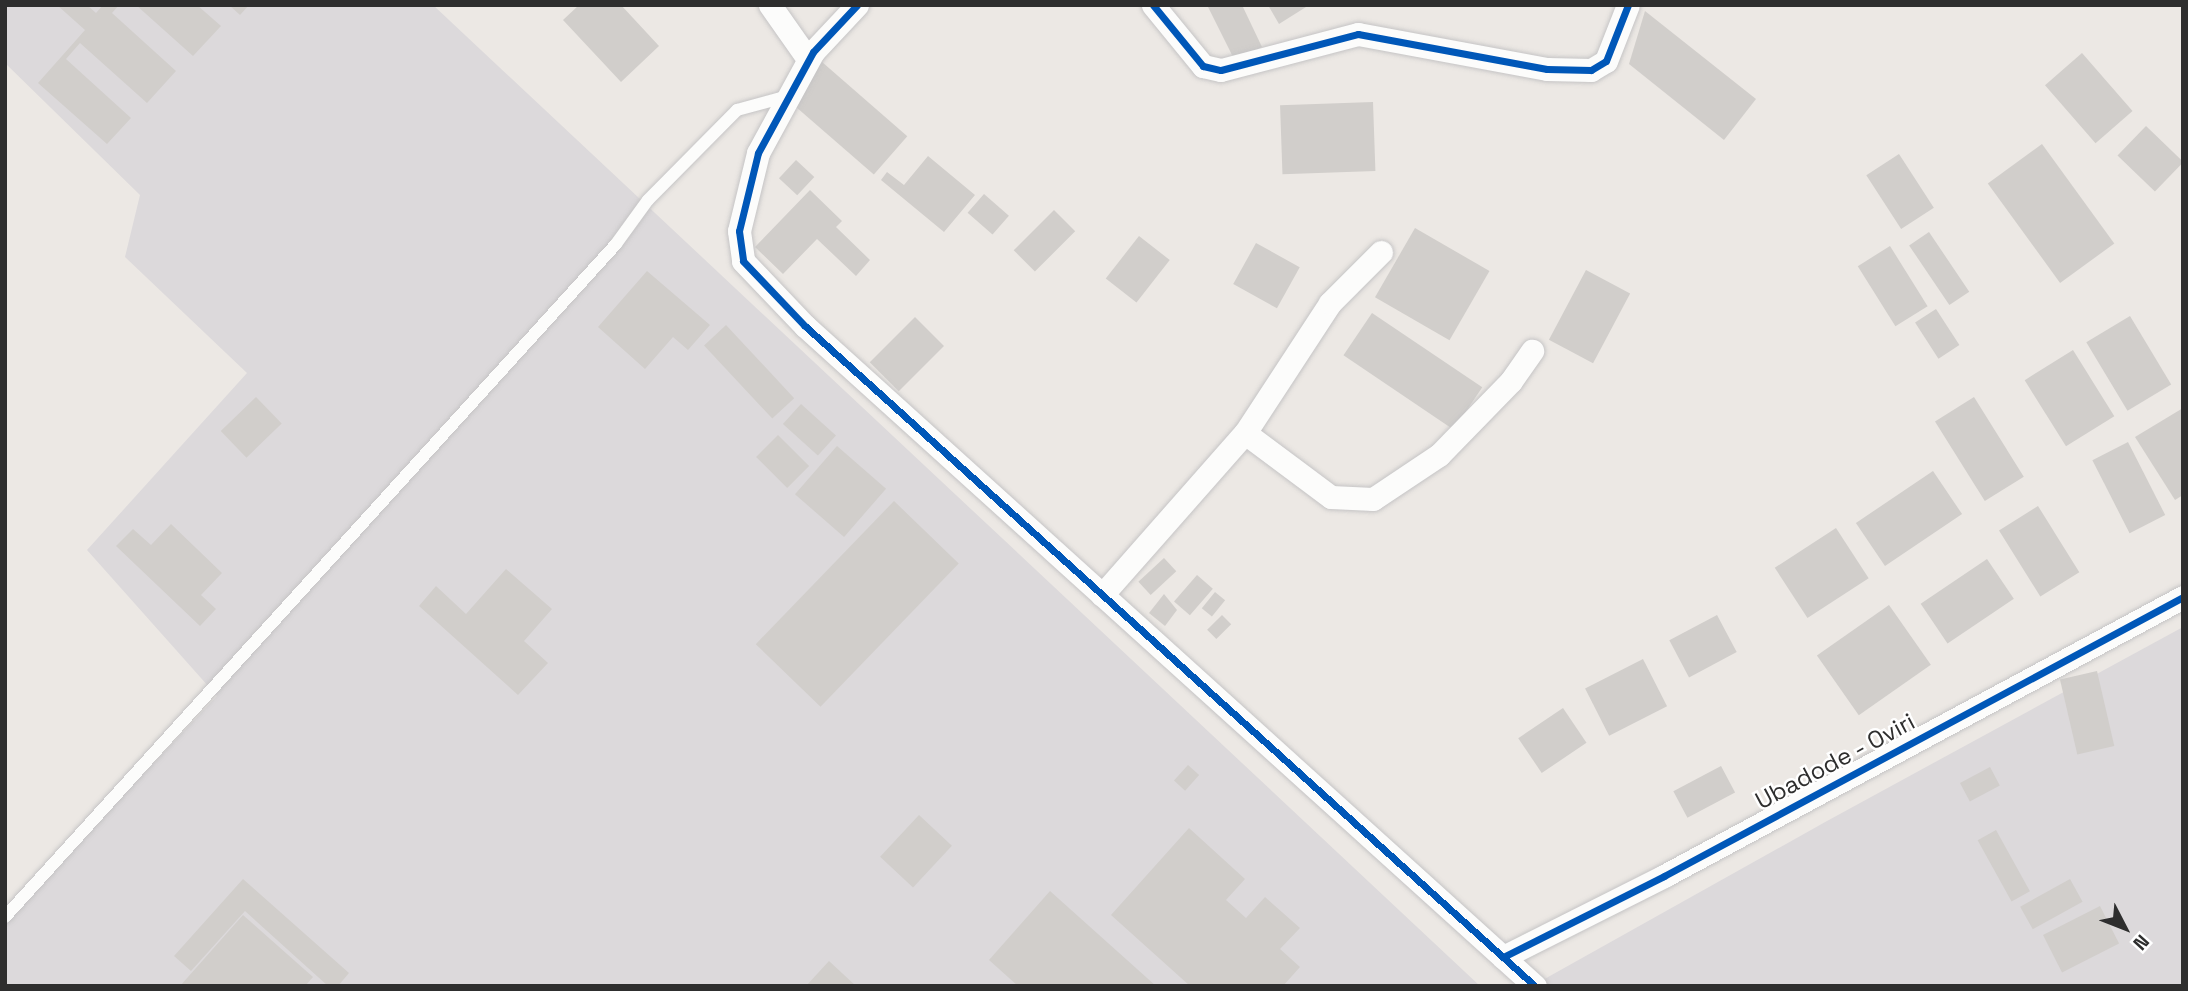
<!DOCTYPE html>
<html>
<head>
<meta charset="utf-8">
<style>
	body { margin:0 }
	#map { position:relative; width:2188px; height:991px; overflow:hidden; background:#ece8e4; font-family:"Space Grotesk",sans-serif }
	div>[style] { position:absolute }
	.industrial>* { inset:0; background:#dcd9db }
	.building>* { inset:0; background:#d1cecb; transform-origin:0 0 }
	.roads { filter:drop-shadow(0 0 2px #c5c4c5) drop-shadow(0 0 2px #c5c4c5) }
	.lane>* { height:12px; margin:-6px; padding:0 6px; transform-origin:6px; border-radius:6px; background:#fcfcfb }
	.street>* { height:23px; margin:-11.5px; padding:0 11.5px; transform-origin:11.5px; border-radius:11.5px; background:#fcfcfb }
	.cycleway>* { height:7px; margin:-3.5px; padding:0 3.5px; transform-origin:3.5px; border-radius:3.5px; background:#0057b8 }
	span { translate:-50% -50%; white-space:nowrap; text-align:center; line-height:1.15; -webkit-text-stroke:5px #fff; paint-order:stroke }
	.street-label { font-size:24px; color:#2e2e2e }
	.frame { position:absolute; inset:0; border:7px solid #2e2e2e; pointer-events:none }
	.north { position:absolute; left:2090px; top:893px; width:70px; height:70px; -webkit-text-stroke:5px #fff; paint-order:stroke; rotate:132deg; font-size:19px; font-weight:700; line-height:28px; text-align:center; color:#2e2e2e }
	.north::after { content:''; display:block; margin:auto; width:24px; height:32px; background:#2e2e2e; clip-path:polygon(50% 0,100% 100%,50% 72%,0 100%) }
</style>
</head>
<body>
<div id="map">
	<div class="industrial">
		<i style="clip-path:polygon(5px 5px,433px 5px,1480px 986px,5px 986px,5px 921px,217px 696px,87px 550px,247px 373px,125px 257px,140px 195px,5px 63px)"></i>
		<i style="clip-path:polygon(2183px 627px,2183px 986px,1532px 986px,1827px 821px)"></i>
	</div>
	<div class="building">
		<i style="clip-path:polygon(57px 5px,87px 5px,96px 13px,103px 5px,119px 5px,112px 13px,176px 71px,147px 103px,80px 43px,66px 59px,131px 118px,107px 144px,38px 83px,85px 30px)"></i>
		<i style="clip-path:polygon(136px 5px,197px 5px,221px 26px,193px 56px)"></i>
		<i style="clip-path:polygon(229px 5px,249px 5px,240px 15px)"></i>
		<i style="clip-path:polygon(579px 5px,621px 5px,659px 46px,621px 82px,563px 20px)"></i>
		<i style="clip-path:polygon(1207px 5px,1242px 5px,1262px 47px,1235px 61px)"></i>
		<i style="clip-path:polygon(1268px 5px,1304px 5px,1306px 7px,1279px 24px)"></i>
		<i style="clip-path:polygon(1645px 11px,1756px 99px,1724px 140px,1629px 64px)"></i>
		<i style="left:2082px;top:53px;width:77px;height:49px;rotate:49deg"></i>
		<i style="left:822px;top:62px;width:113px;height:51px;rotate:41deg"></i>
		<i style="left:1373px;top:102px;width:69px;height:93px;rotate:88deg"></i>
		<i style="left:2146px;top:126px;width:52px;height:41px;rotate:44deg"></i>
		<i style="left:2042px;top:144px;width:123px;height:67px;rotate:54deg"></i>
		<i style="left:1899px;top:154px;width:64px;height:39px;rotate:57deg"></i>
		<i style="clip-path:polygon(928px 156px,975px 195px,944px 232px,881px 180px,887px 172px,904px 185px)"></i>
		<i style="left:796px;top:160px;width:25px;height:25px;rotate:43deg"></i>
		<i style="clip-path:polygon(810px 190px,842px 221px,836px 227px,870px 260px,856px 276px,817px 239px,783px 274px,755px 247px)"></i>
		<i style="left:984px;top:194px;width:33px;height:25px;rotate:41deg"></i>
		<i style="left:1054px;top:210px;width:30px;height:57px;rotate:45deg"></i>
		<i style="left:1415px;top:228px;width:86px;height:80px;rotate:30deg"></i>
		<i style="left:1929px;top:232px;width:72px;height:24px;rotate:56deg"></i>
		<i style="left:1139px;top:236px;width:39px;height:54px;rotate:38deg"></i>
		<i style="left:1256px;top:243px;width:50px;height:47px;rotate:29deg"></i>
		<i style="left:1890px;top:246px;width:71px;height:38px;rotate:58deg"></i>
		<i style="left:1586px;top:270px;width:50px;height:79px;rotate:28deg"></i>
		<i style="clip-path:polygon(647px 271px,710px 325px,688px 350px,673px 337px,645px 369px,598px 327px)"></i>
		<i style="left:1936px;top:309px;width:43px;height:25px;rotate:57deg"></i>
		<i style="left:1372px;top:313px;width:133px;height:51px;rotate:34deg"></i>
		<i style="left:2130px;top:316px;width:80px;height:51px;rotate:59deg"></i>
		<i style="left:915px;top:317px;width:41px;height:64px;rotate:45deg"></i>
		<i style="left:726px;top:325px;width:100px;height:30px;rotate:47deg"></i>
		<i style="left:2073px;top:350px;width:78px;height:57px;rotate:58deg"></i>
		<i style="left:256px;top:397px;width:37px;height:49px;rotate:46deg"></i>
		<i style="left:1974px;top:397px;width:94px;height:46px;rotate:58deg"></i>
		<i style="left:801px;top:404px;width:47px;height:27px;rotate:42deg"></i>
		<i style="clip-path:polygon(2183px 408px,2183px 495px,2175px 500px,2135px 437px)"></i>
		<i style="left:778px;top:435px;width:44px;height:31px;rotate:45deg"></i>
		<i style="left:2128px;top:442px;width:82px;height:40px;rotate:63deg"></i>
		<i style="left:837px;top:446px;width:65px;height:64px;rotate:41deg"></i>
		<i style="left:1933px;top:471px;width:52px;height:93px;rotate:56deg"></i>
		<i style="left:894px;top:501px;width:90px;height:199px;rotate:44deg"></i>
		<i style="left:2038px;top:506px;width:78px;height:46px;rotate:58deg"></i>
		<i style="clip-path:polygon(171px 524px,222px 573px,201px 595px,216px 609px,200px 626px,116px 546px,133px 529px,151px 545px)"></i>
		<i style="left:1836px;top:528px;width:60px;height:73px;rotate:57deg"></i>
		<i style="left:1164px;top:558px;width:18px;height:35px;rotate:47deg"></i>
		<i style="left:1987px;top:559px;width:48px;height:80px;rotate:56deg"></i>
		<i style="clip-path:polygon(506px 569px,552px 609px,524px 641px,548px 663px,518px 695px,419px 606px,436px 586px,466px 614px)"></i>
		<i style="left:1197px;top:575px;width:21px;height:35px;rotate:41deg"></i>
		<i style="left:1215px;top:592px;width:13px;height:21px;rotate:39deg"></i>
		<i style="clip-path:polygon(1164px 594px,1177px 610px,1165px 626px,1149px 613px)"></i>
		<i style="left:1889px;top:605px;width:73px;height:88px;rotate:55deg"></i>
		<i style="left:1222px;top:615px;width:13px;height:21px;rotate:45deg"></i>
		<i style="left:1717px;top:615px;width:42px;height:54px;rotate:62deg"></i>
		<i style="left:1643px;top:659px;width:53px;height:65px;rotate:63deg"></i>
		<i style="left:2097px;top:671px;width:77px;height:38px;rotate:77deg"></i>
		<i style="left:1563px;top:708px;width:42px;height:54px;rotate:56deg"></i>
		<i style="left:1188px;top:765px;width:15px;height:21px;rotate:42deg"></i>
		<i style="left:1721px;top:766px;width:30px;height:54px;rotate:62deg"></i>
		<i style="left:1990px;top:767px;width:21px;height:34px;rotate:62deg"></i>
		<i style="left:919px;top:815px;width:45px;height:57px;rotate:43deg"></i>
		<i style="clip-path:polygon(1189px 828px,1245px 879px,1226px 900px,1246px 918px,1265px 897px,1300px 928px,1280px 949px,1300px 967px,1283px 986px,1190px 986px,1111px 915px)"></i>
		<i style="left:1996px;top:830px;width:70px;height:21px;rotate:61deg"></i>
		<i style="clip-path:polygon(243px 879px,349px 973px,338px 986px,328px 986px,245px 911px,191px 971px,174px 956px)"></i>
		<i style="left:2070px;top:879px;width:26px;height:57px;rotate:61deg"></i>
		<i style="clip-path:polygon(1050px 891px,1156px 986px,1018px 986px,989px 960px)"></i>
		<i style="left:2100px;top:906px;width:42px;height:64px;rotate:63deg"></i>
		<i style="clip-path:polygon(243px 915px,313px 977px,305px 986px,180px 986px)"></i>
		<i style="clip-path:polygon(829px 961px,856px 986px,806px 986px)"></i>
	</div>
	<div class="roads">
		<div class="lane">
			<i style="left:5px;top:917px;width:909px;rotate:-47.76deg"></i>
			<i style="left:616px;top:244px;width:54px;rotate:-54deg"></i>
			<i style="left:648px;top:200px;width:127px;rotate:-45.3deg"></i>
			<i style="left:737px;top:110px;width:50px;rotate:-15.2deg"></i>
		</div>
		<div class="street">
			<i style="left:770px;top:5px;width:66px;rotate:54.9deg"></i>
			<i style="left:857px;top:5px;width:64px;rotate:133.1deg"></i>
			<i style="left:813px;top:52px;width:115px;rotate:118.6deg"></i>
			<i style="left:758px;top:153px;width:80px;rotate:103.7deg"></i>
			<i style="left:739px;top:231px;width:30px;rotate:82deg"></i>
			<i style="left:743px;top:261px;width:90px;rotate:46.4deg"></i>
			<i style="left:805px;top:326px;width:984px;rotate:42.12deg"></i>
			<i style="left:1153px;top:5px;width:79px;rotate:50.7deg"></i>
			<i style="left:1203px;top:66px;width:18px;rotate:13deg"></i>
			<i style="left:1221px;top:70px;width:142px;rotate:-14.7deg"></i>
			<i style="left:1358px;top:34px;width:192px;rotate:10.5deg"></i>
			<i style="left:1547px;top:69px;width:44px;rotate:1.3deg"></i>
			<i style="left:1591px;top:70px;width:17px;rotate:-31deg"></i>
			<i style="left:1606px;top:61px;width:60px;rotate:-68.6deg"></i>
			<i style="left:1245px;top:433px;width:107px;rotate:36.7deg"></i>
			<i style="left:1331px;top:497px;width:42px;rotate:2.7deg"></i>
			<i style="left:1373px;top:499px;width:79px;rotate:-33.7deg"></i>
			<i style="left:1439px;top:455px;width:103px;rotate:-45.8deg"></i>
			<i style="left:1511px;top:381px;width:37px;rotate:-55deg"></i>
			<i style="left:1102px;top:595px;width:216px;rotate:-48.6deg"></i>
			<i style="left:1245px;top:433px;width:155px;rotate:-56.8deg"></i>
			<i style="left:1330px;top:303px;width:72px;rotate:-45deg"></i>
			<i style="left:1503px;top:957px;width:180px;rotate:-26.7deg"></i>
			<i style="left:1664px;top:876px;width:589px;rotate:-28.26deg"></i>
		</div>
	</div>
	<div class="cycleway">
		<i style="left:857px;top:5px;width:64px;rotate:133.1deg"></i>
		<i style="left:813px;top:52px;width:115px;rotate:118.6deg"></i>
		<i style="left:758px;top:153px;width:80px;rotate:103.7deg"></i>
		<i style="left:739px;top:231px;width:30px;rotate:82deg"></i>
		<i style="left:743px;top:261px;width:90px;rotate:46.4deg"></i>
		<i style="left:805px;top:326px;width:984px;rotate:42.12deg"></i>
		<i style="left:1153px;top:5px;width:79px;rotate:50.7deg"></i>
		<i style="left:1203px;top:66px;width:18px;rotate:13deg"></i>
		<i style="left:1221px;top:70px;width:142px;rotate:-14.7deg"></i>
		<i style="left:1358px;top:34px;width:192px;rotate:10.5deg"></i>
		<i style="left:1547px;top:69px;width:44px;rotate:1.3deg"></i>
		<i style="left:1591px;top:70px;width:17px;rotate:-31deg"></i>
		<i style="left:1606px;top:61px;width:60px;rotate:-68.6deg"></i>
		<i style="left:1503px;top:957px;width:180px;rotate:-26.7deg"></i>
		<i style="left:1664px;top:876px;width:589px;rotate:-28.26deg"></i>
	</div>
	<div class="street-label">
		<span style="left:1835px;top:761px;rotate:-28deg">Ubadode - Oviri</span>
	</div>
	<div class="frame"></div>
	<div class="north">N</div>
</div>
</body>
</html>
